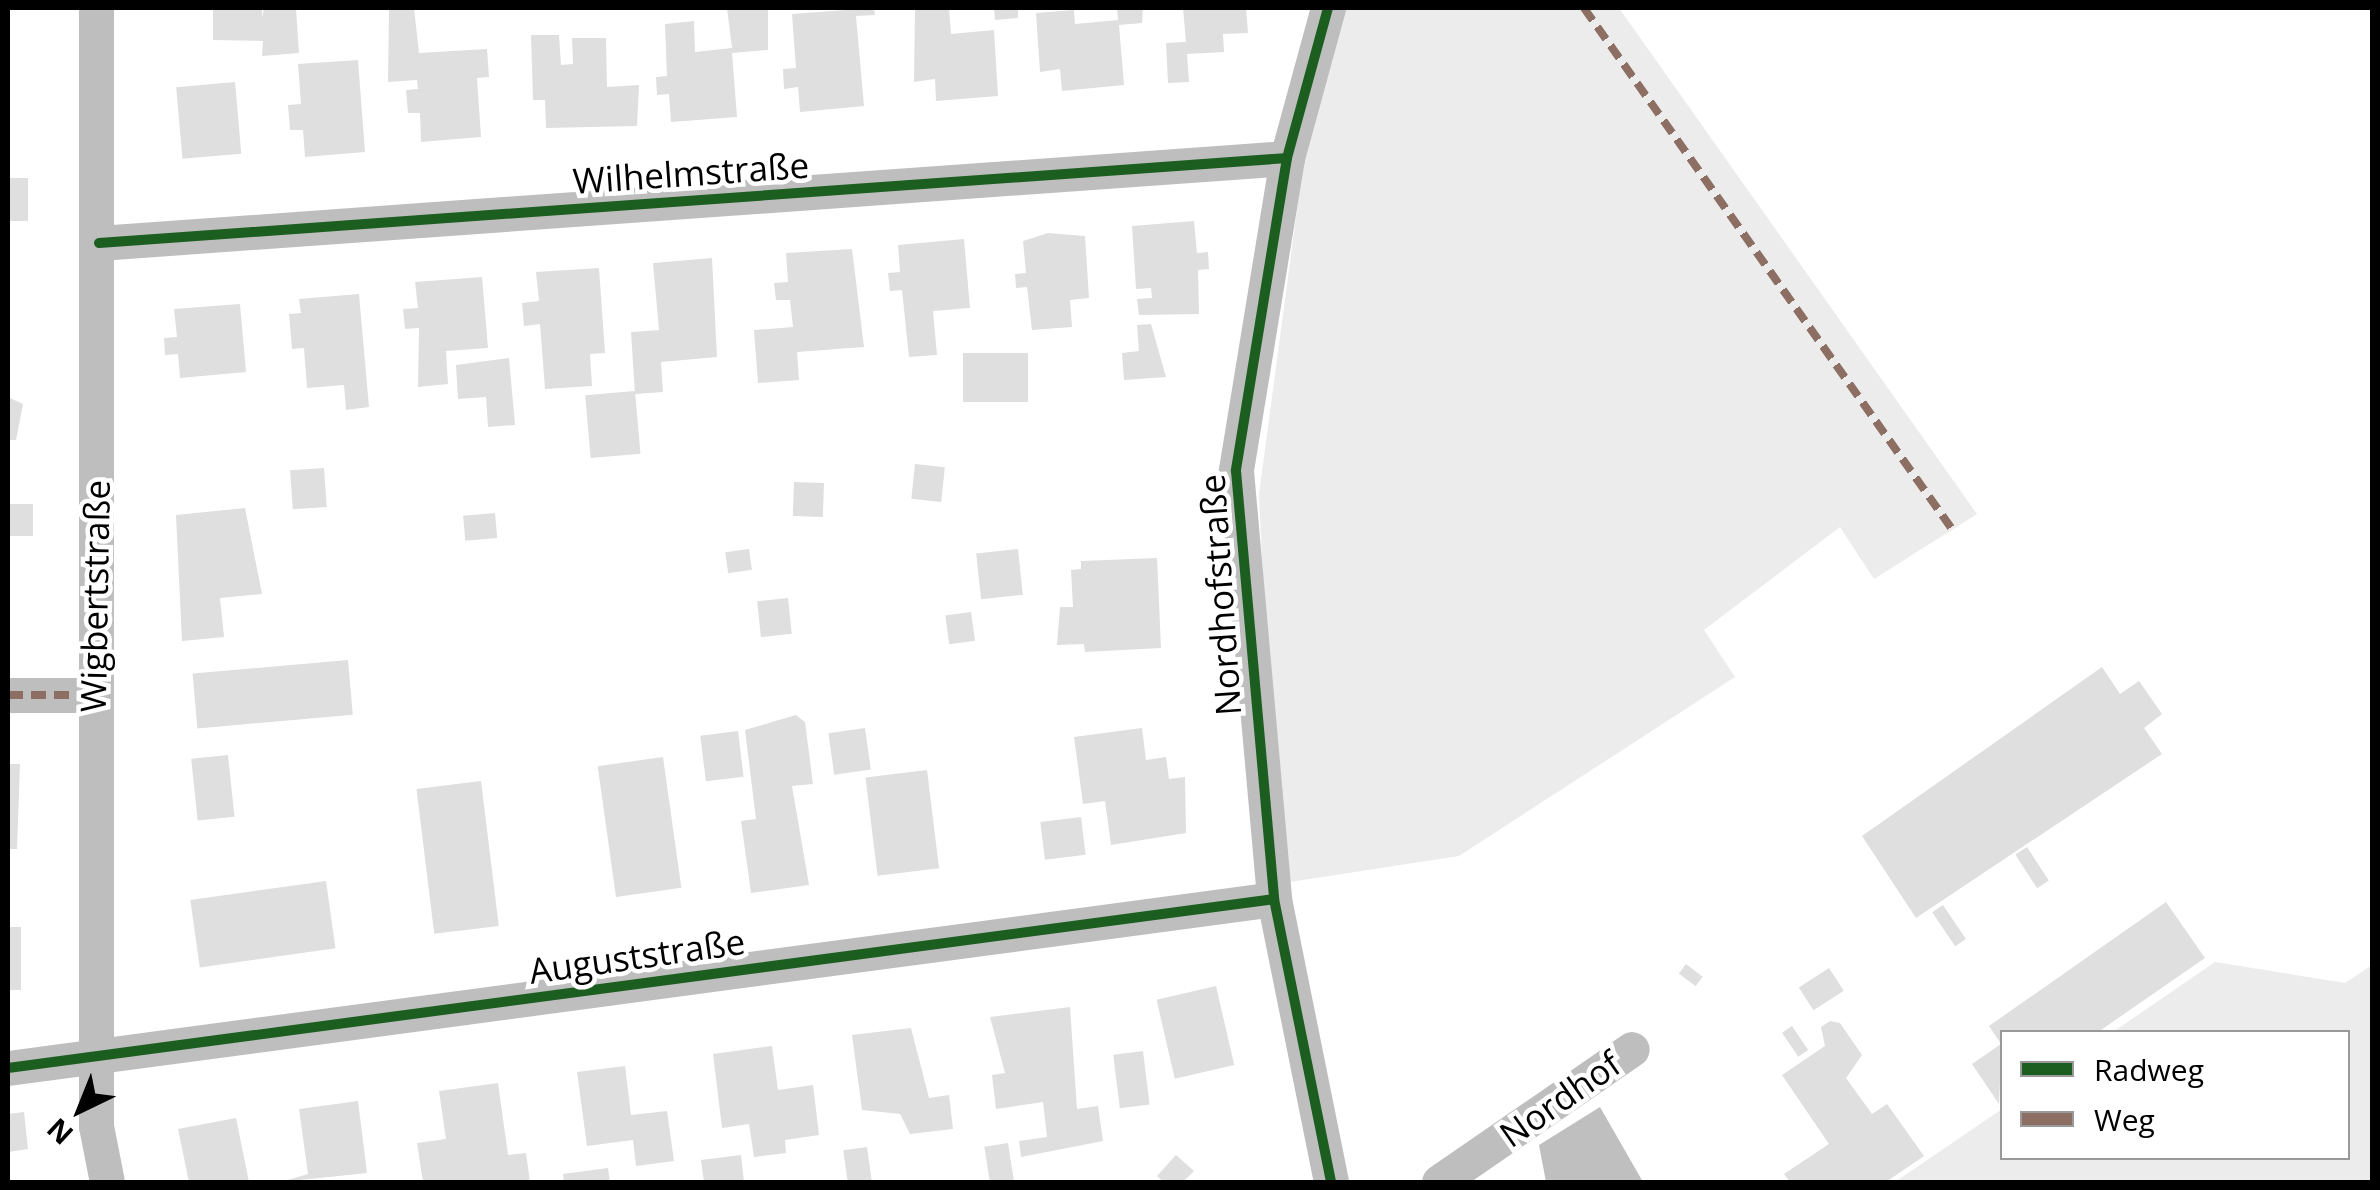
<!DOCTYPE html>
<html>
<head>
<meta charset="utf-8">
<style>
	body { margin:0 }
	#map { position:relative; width:2380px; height:1190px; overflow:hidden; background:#fff; font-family:"Open Sans",sans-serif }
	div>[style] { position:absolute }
	.green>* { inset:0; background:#ececec }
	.water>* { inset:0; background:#bfbfbf }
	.building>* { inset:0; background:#dfdfdf; transform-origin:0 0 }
	.street>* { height:35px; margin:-17.5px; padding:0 17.5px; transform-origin:17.5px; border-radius:17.5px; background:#bebebe }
	.quiet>* { height:8px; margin-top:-4px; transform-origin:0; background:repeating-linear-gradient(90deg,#8d6e63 0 15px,transparent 0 23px) }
	.cycleway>* { height:10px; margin:-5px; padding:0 5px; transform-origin:5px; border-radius:5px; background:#1b5e20 }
	span { translate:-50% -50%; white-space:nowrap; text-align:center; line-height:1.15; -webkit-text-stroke:9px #fff; paint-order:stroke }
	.street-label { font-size:35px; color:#000 }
	.frame { position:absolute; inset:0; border:10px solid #000; pointer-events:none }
	.legend { position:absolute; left:2000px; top:1030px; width:350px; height:130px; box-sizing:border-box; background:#fff; border:2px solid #999; margin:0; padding:12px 18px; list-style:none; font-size:30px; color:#000 }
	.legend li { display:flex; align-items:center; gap:20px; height:50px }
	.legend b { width:50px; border:2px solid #999 }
	.north { position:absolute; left:30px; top:1060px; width:100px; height:100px; -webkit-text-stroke:8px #fff; paint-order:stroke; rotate:223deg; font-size:28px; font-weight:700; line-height:40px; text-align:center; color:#000 }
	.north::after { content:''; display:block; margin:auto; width:35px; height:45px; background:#000; clip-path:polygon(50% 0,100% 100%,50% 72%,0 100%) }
</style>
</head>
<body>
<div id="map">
	<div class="green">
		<i style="clip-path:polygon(1343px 8px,1619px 8px,1977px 514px,1874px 579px,1840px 527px,1704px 630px,1735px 677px,1459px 856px,1277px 884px,1259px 494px,1305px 150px)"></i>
		<i style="clip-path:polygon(2215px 962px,2345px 983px,2372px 965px,2372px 1182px,1895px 1182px,2002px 1109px,2002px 1158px,2348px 1158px,2348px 1032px,2113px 1032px)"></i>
	</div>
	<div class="water">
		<i style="clip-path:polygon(1600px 1107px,1643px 1182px,1546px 1182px,1539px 1145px)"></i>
	</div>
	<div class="building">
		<i style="clip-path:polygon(213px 8px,262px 8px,262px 18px,264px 8px,296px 8px,299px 53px,262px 56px,263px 41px,213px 40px)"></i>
		<i style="clip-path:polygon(389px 8px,414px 8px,419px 53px,487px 49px,489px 77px,477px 78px,481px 137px,421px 142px,420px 113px,408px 113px,406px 90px,418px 89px,417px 80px,388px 82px)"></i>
		<i style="clip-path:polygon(727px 8px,768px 8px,768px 50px,732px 53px,737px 117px,671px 122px,669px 94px,657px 95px,656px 77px,667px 76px,665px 24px,694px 21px,695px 52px,732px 48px)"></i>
		<i style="clip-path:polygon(874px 8px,875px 15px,856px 16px,864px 106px,800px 112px,798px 87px,784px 89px,783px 69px,796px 68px,792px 14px)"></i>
		<i style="clip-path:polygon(915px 8px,949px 8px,951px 34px,994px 30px,998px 96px,936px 101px,935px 79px,914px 82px)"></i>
		<i style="clip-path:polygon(994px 8px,1018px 8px,1018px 18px,995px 20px)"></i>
		<i style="clip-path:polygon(1117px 8px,1143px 8px,1142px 23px,1119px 25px,1124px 85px,1062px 91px,1060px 69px,1040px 72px,1036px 13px,1074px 10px,1075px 24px,1118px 20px)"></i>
		<i style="clip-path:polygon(1183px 8px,1246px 8px,1248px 33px,1223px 34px,1224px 52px,1187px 54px,1189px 82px,1168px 83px,1166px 43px,1186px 42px)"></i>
		<i style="clip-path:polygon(531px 35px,559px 35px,561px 65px,573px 64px,572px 38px,606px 38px,607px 87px,639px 85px,637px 126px,546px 128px,545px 100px,533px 100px)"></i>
		<i style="clip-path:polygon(358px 60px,365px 152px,305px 157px,303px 130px,290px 130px,288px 105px,301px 104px,298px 64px)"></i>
		<i style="left:235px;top:82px;width:72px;height:59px;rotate:85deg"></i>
		<i style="left:8px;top:178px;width:20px;height:43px"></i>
		<i style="clip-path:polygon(1194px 221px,1197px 253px,1208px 252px,1209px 269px,1198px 270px,1199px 314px,1139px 315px,1137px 299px,1152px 298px,1151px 288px,1136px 289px,1132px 226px)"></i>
		<i style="clip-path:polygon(1048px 233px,1085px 236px,1089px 298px,1070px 300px,1072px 327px,1032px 330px,1027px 287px,1016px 288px,1015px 274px,1026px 273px,1023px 241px)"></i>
		<i style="clip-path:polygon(964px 239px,970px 308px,933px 311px,937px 355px,909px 357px,902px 290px,890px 291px,888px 273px,900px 272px,898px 245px)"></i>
		<i style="clip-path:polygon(852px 249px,864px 347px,797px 352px,799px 380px,758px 383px,754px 330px,793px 327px,790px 300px,776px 300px,774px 283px,788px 282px,786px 253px)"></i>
		<i style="clip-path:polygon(712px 258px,717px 357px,661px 362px,663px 392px,635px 394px,631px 332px,659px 330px,653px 263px)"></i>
		<i style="clip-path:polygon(599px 268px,605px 353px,590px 354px,592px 386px,545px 389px,540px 324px,524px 326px,522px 303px,539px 301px,536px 272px)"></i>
		<i style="clip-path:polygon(482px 277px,488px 348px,446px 351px,448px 384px,418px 387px,419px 328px,405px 329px,403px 309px,418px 308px,415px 282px)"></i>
		<i style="clip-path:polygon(359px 294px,369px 407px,346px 410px,344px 385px,307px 388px,304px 348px,292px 349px,289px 314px,301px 313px,299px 299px)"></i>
		<i style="clip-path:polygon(240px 304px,246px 372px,180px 378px,178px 354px,165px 355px,164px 338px,177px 337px,174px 309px)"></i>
		<i style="clip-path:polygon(1151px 324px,1166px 377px,1124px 380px,1122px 353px,1139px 351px,1137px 325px)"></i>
		<i style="left:963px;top:353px;width:65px;height:49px"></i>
		<i style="clip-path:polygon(509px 358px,515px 425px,488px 427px,486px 397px,458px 399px,456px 365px)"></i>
		<i style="left:635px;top:391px;width:63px;height:50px;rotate:85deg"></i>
		<i style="clip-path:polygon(8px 397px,23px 404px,16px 440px,8px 440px)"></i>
		<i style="left:915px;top:464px;width:30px;height:35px;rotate:6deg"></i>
		<i style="left:324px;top:468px;width:39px;height:34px;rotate:86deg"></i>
		<i style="left:794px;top:482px;width:30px;height:34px;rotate:2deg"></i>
		<i style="left:8px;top:504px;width:25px;height:32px"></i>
		<i style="clip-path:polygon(245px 508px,262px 594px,220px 598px,224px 637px,182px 641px,176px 515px)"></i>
		<i style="left:495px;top:513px;width:25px;height:32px;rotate:85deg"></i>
		<i style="left:749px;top:549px;width:21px;height:24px;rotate:82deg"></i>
		<i style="left:1018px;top:549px;width:46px;height:42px;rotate:84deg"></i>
		<i style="clip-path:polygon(1157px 558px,1161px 648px,1085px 652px,1084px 644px,1057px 645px,1060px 607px,1073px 607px,1071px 570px,1081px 569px,1081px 561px)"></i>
		<i style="left:788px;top:598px;width:36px;height:31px;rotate:84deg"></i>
		<i style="left:971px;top:612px;width:29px;height:26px;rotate:82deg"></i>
		<i style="left:348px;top:660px;width:55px;height:156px;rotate:85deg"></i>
		<i style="clip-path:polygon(2102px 667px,2120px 694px,2139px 681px,2162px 714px,2144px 728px,2162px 754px,1916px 918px,1862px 836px)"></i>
		<i style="clip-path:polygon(796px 715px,805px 722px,813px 784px,792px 786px,809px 885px,751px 893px,741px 821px,756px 819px,745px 730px)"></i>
		<i style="left:865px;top:728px;width:42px;height:37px;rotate:82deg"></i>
		<i style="clip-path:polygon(1142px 728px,1146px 760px,1166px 757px,1169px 779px,1185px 777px,1186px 833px,1111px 845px,1105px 801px,1083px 804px,1074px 737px)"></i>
		<i style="left:738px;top:731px;width:46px;height:38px;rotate:83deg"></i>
		<i style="left:228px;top:755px;width:62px;height:37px;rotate:84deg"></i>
		<i style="left:663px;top:757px;width:132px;height:66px;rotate:82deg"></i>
		<i style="clip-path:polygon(8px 764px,20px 764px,17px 849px,8px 849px)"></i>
		<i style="left:927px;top:770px;width:99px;height:62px;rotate:83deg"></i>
		<i style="left:481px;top:781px;width:146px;height:65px;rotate:83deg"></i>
		<i style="left:1081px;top:817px;width:38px;height:41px;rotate:83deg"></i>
		<i style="left:2027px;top:847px;width:40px;height:14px;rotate:57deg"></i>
		<i style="left:326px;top:881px;width:68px;height:137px;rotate:82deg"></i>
		<i style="clip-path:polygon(2166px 902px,2205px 958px,2098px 1032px,2002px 1032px,1999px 1104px,1972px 1064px,2001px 1044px,1989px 1026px)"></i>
		<i style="left:1943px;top:905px;width:41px;height:13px;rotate:56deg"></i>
		<i style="left:8px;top:927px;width:13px;height:63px"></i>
		<i style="left:1686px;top:964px;width:21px;height:12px;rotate:37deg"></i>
		<i style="left:1829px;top:968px;width:27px;height:36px;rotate:57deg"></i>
		<i style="left:1216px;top:986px;width:81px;height:61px;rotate:77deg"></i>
		<i style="clip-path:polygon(1070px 1007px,1077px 1109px,1098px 1106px,1103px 1141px,1021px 1157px,1019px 1141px,1047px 1137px,1043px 1102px,996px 1109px,992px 1075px,1005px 1073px,990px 1017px)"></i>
		<i style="clip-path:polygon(1830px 1021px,1840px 1023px,1862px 1055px,1846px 1078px,1872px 1114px,1887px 1104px,1924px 1156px,1886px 1182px,1790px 1182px,1784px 1174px,1829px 1144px,1782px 1075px,1825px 1046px,1821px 1027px)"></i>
		<i style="left:1792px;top:1026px;width:29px;height:12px;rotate:56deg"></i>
		<i style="clip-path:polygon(911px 1028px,929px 1098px,949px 1095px,953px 1129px,910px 1134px,900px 1114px,862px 1110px,852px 1035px)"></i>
		<i style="clip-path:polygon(772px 1046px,778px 1090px,813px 1085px,819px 1135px,785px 1140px,786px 1153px,754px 1157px,749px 1124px,722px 1128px,713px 1054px)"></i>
		<i style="left:1143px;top:1051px;width:54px;height:30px;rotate:83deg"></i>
		<i style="clip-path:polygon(625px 1066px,631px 1115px,667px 1111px,674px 1161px,636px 1166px,633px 1140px,587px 1146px,577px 1072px)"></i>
		<i style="clip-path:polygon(498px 1083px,508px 1155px,526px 1153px,530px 1182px,423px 1182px,417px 1143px,446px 1139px,439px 1091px)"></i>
		<i style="clip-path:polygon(358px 1101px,367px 1173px,281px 1182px,308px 1174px,299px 1109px)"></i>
		<i style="clip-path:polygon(24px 1112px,28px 1149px,8px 1152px,8px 1114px)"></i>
		<i style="clip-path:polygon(236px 1118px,249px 1182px,189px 1182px,178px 1129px)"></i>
		<i style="left:1008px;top:1143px;width:39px;height:24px;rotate:81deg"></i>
		<i style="left:867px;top:1147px;width:35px;height:24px;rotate:82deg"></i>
		<i style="clip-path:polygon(741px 1155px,744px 1182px,704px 1182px,701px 1160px)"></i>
		<i style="clip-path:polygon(1176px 1155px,1194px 1171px,1183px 1182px,1164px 1182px,1157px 1176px)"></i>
		<i style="clip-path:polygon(608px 1168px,610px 1182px,564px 1182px,563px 1174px)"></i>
	</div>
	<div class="street">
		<i style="left:96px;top:8px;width:1118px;rotate:90deg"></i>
		<i style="left:96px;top:1126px;width:57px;rotate:78.9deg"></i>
		<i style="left:1328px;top:8px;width:156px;rotate:105.3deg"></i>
		<i style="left:1287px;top:158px;width:317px;rotate:99.3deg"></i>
		<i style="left:1236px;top:471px;width:430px;rotate:84.9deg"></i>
		<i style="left:1274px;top:899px;width:289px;rotate:78.6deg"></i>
		<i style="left:99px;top:243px;width:1191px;rotate:-4.09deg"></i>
		<i style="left:8px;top:695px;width:85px"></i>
		<i style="left:8px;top:1068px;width:1277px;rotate:-7.6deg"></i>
		<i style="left:1439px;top:1182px;width:234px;rotate:-34.6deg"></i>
	</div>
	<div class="quiet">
		<i style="left:1584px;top:8px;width:638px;rotate:54.77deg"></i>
		<i style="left:8px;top:695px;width:85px"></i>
	</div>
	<div class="cycleway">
		<i style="left:1328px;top:8px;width:156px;rotate:105.3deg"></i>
		<i style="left:1287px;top:158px;width:317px;rotate:99.3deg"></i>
		<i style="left:1236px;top:471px;width:430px;rotate:84.9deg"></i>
		<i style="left:1274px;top:899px;width:289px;rotate:78.6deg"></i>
		<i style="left:99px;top:243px;width:1191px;rotate:-4.09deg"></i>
		<i style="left:8px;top:1068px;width:1277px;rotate:-7.6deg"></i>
	</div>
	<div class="street-label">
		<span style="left:691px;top:173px;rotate:-4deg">Wilhelmstraße</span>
		<span style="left:1220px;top:595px;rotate:-94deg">Nordhofstraße</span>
		<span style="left:95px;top:596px;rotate:-89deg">Wigbertstraße</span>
		<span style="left:637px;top:956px;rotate:-8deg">Auguststraße</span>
		<span style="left:1560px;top:1099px;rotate:-35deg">Nordhof</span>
	</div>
	<div class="frame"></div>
	<ul class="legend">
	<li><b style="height:12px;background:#1b5e20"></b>Radweg</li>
	<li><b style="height:12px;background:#8d6e63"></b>Weg</li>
	</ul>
	<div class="north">N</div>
</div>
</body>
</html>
